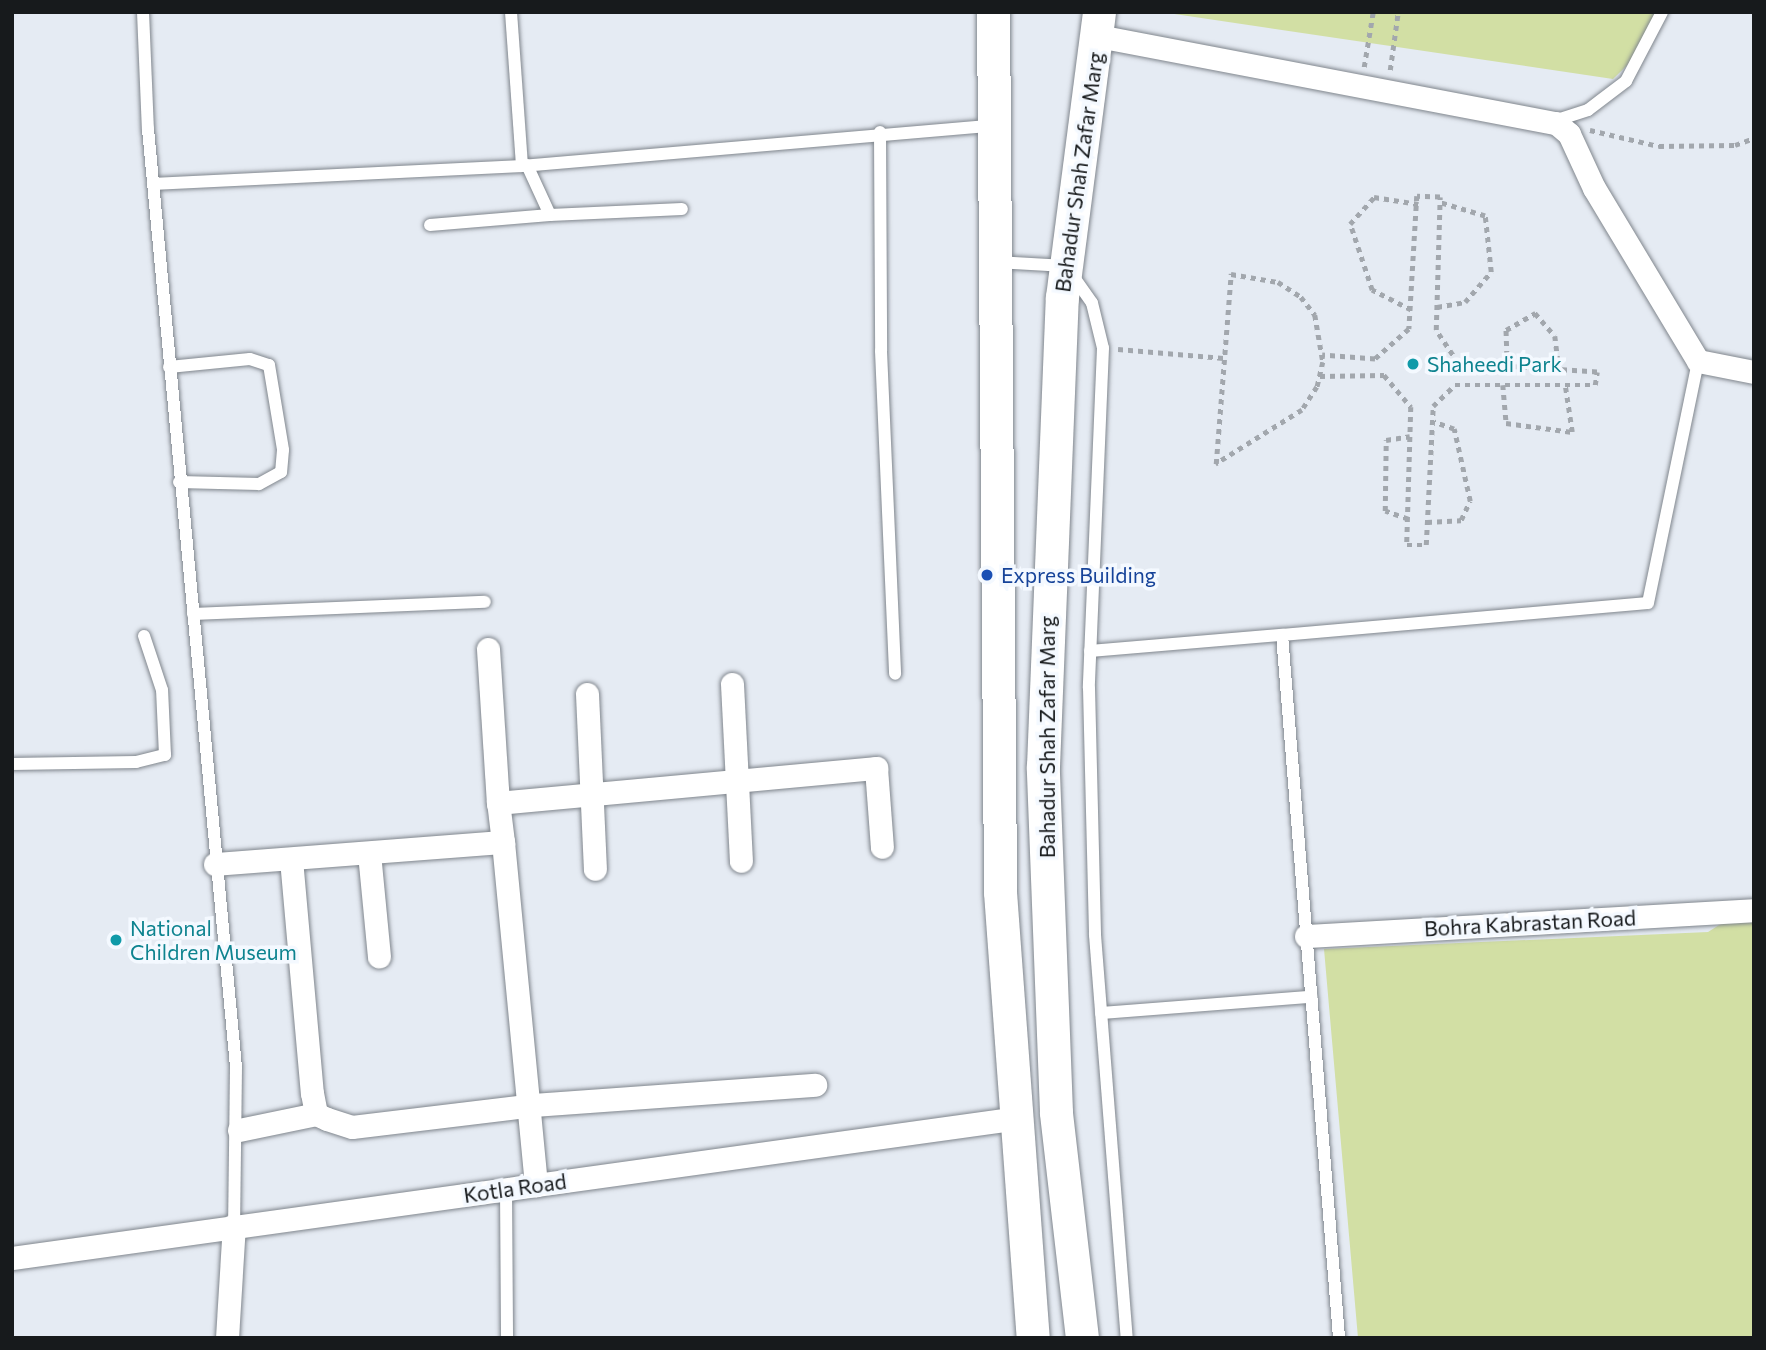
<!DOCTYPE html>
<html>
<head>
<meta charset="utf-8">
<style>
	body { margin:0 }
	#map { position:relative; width:1766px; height:1350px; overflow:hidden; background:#e5ebf3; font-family:Commissioner,sans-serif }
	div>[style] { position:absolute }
	.green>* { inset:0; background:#d2dfa4 }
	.path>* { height:4.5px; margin-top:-2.25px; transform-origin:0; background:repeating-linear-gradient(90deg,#a2a7ad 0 5px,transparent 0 10px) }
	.roads { filter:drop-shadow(0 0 2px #80868d) drop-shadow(0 0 2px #80868d) }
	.service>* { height:12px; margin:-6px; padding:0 6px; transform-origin:6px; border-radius:6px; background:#fff }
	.minor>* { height:23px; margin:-11.5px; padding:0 11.5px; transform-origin:11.5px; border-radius:11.5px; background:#fff }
	.secondary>* { height:33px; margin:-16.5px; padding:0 16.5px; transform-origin:16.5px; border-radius:16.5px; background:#fff }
	.dots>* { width:19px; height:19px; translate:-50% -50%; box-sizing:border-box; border:4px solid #f4f9ff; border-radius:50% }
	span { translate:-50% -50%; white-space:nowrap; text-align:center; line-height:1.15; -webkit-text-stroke:7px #f4f9ff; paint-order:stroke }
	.street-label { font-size:21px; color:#171a1c }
	.culture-label { font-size:21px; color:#0d838f }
	.left { translate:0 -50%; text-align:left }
	.transit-label { font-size:21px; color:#164399 }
	.frame { position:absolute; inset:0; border:14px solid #171a1c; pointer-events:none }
</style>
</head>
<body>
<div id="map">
	<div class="green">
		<i style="clip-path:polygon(1161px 12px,1658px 12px,1649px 44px,1613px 79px)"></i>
		<i style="clip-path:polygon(1754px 903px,1754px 1338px,1358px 1338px,1324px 949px,1708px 932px)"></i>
	</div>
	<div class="path">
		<i style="left:1364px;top:67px;width:56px;rotate:-80.7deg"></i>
		<i style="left:1390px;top:70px;width:59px;rotate:-82.1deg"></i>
		<i style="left:1590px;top:130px;width:71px;rotate:13.1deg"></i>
		<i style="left:1659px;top:146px;width:76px;rotate:-0.8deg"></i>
		<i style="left:1735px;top:145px;width:20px;rotate:-20deg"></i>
		<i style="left:1231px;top:274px;width:48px;rotate:9.7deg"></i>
		<i style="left:1278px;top:282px;width:27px;rotate:33deg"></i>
		<i style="left:1301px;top:297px;width:23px;rotate:52deg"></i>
		<i style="left:1315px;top:315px;width:48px;rotate:80.3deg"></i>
		<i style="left:1323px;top:362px;width:26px;rotate:103deg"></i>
		<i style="left:1317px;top:387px;width:27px;rotate:123deg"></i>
		<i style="left:1302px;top:410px;width:102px;rotate:147.9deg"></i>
		<i style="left:1216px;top:464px;width:191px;rotate:-85.5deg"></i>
		<i style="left:1437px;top:307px;width:28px;rotate:-10deg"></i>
		<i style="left:1465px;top:302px;width:40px;rotate:-49deg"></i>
		<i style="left:1491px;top:272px;width:56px;rotate:-96.1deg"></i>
		<i style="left:1485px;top:216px;width:46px;rotate:-163.5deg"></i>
		<i style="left:1411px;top:310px;width:44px;rotate:-152.9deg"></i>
		<i style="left:1372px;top:290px;width:70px;rotate:-108.4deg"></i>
		<i style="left:1350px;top:224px;width:36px;rotate:-48deg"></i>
		<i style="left:1374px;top:197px;width:45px;rotate:9deg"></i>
		<i style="left:1118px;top:349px;width:106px;rotate:4.9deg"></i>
		<i style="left:1507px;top:366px;width:36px;rotate:-92deg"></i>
		<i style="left:1506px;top:330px;width:34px;rotate:-30deg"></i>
		<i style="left:1535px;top:313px;width:30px;rotate:49deg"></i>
		<i style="left:1555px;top:336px;width:34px;rotate:83deg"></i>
		<i style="left:1320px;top:376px;width:64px;rotate:-0.9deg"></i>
		<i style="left:1384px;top:375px;width:42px;rotate:49.8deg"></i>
		<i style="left:1411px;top:407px;width:138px;rotate:91.7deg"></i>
		<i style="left:1407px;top:545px;width:19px"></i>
		<i style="left:1426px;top:545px;width:139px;rotate:-87.1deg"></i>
		<i style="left:1433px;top:406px;width:30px;rotate:-44deg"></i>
		<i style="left:1455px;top:385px;width:140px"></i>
		<i style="left:1595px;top:385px;width:13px;rotate:-81deg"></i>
		<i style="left:1597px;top:372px;width:139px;rotate:-176.3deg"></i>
		<i style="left:1458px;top:363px;width:40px;rotate:-124deg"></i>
		<i style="left:1436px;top:330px;width:133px;rotate:-88.3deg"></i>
		<i style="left:1440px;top:197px;width:23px;rotate:-178deg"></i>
		<i style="left:1417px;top:196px;width:133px;rotate:93.4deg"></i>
		<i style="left:1409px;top:329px;width:45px;rotate:138.6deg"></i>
		<i style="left:1375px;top:359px;width:53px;rotate:-175.7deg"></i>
		<i style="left:1503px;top:385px;width:38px;rotate:85deg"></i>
		<i style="left:1506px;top:423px;width:67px;rotate:7.8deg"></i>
		<i style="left:1572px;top:432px;width:48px;rotate:-98.5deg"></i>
		<i style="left:1408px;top:519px;width:24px;rotate:-161deg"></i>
		<i style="left:1385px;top:511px;width:71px;rotate:-89.2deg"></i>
		<i style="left:1386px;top:440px;width:24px;rotate:-9deg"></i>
		<i style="left:1427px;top:522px;width:34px;rotate:-3deg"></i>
		<i style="left:1461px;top:520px;width:21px;rotate:-65deg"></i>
		<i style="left:1470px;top:501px;width:74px;rotate:-102.5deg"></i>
		<i style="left:1454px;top:429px;width:21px;rotate:-161deg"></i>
	</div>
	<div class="roads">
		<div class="service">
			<i style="left:143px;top:12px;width:117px;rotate:87.6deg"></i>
			<i style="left:148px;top:129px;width:942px;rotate:84.64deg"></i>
			<i style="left:236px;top:1067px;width:158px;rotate:90.7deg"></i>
			<i style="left:511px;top:12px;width:154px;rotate:85.9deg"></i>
			<i style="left:1551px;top:122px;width:39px;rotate:-18deg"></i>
			<i style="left:1588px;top:110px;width:48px;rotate:-37.3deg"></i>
			<i style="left:1626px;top:81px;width:78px;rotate:-62.4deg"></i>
			<i style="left:880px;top:132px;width:219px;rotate:89.7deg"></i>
			<i style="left:881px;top:351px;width:323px;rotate:87.5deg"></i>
			<i style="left:153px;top:184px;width:369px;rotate:-2.8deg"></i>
			<i style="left:522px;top:166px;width:473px;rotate:-4.9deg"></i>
			<i style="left:550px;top:215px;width:132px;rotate:-2.6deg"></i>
			<i style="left:430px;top:225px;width:120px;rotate:-4.8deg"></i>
			<i style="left:550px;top:215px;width:55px;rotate:-114.7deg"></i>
			<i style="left:996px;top:262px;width:70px;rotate:3.3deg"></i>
			<i style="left:1066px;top:266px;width:45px;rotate:54.9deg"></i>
			<i style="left:1092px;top:303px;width:46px;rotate:76.3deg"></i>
			<i style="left:1103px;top:348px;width:340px;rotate:92.4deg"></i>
			<i style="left:1089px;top:688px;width:247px;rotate:88.6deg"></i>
			<i style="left:1095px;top:935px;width:404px;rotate:85.5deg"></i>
			<i style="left:169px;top:367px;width:81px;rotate:-5.6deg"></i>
			<i style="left:250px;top:359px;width:20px;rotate:18deg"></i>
			<i style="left:269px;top:365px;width:86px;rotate:80.6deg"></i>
			<i style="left:283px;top:450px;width:22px;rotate:95deg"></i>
			<i style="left:281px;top:472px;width:25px;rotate:151deg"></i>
			<i style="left:259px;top:484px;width:80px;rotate:-178.6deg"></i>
			<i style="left:193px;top:614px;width:292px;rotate:-2.4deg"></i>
			<i style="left:1282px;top:635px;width:367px;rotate:-5deg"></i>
			<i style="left:1648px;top:603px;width:247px;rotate:-78.3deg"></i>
			<i style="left:1090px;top:651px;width:193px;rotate:-4.8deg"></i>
			<i style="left:1282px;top:635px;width:705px;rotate:85.36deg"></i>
			<i style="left:12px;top:764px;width:124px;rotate:-0.9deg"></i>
			<i style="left:136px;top:762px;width:30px;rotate:-14deg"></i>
			<i style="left:165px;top:755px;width:65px;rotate:-92.6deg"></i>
			<i style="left:162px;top:690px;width:57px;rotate:-108.4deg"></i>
			<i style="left:1101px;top:1013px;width:211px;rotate:-4.4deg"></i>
			<i style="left:506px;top:1189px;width:149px;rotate:89.6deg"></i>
		</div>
		<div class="minor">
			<i style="left:1098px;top:36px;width:466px;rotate:10.8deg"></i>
			<i style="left:1556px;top:123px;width:17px;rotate:40deg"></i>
			<i style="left:1569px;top:134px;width:60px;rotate:65.2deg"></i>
			<i style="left:1594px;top:188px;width:202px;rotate:59deg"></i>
			<i style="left:1698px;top:361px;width:57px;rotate:11.1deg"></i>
			<i style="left:488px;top:649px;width:154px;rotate:86.3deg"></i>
			<i style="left:732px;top:684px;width:177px;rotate:87.1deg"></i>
			<i style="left:587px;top:694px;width:175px;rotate:87.4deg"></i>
			<i style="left:503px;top:842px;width:345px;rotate:84.5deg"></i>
			<i style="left:369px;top:853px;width:104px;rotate:84.5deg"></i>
			<i style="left:291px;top:859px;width:235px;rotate:84.9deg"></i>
			<i style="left:312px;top:1093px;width:21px;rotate:79deg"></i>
			<i style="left:316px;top:1114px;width:12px;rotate:24deg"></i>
			<i style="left:327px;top:1119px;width:26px;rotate:18deg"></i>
			<i style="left:352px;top:1127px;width:182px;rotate:-6.9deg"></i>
			<i style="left:533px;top:1105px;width:283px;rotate:-4.1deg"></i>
			<i style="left:215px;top:864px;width:289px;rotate:-4.4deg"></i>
			<i style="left:503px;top:842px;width:39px;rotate:-97deg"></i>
			<i style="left:498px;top:803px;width:380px;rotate:-5.3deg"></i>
			<i style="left:876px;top:768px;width:79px;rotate:85.7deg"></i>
			<i style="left:1306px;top:936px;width:449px;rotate:-3.3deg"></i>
			<i style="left:239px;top:1130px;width:79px;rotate:-11.7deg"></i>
			<i style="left:12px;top:1258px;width:1016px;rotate:-7.92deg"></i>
			<i style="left:227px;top:1338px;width:113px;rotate:-86.5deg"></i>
		</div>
		<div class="secondary">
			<i style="left:993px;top:12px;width:880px;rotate:89.54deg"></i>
			<i style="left:1000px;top:892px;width:447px;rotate:85.8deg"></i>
			<i style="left:1082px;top:1338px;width:227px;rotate:-96.6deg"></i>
			<i style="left:1056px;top:1112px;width:346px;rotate:-92.2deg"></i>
			<i style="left:1043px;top:766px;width:469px;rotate:-87.7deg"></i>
			<i style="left:1062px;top:297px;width:287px;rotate:-82.6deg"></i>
		</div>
	</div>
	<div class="dots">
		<i style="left:1413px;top:364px;background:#0f9aa8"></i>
		<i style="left:987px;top:575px;background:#1a4fb4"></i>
		<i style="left:116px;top:940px;background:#0f9aa8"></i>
	</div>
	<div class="street-label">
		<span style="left:1079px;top:172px;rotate:-82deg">Bahadur Shah Zafar Marg</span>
		<span style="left:1047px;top:737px;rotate:-90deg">Bahadur Shah Zafar Marg</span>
		<span style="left:1530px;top:923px;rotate:-3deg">Bohra Kabrastan Road</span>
		<span style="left:515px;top:1188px;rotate:-8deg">Kotla Road</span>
	</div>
	<div class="culture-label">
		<span class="left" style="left:1427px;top:364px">Shaheedi Park</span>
		<span class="left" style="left:130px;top:940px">National<br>Children Museum</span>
	</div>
	<div class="transit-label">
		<span class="left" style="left:1001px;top:575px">Express Building</span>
	</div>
	<div class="frame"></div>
</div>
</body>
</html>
